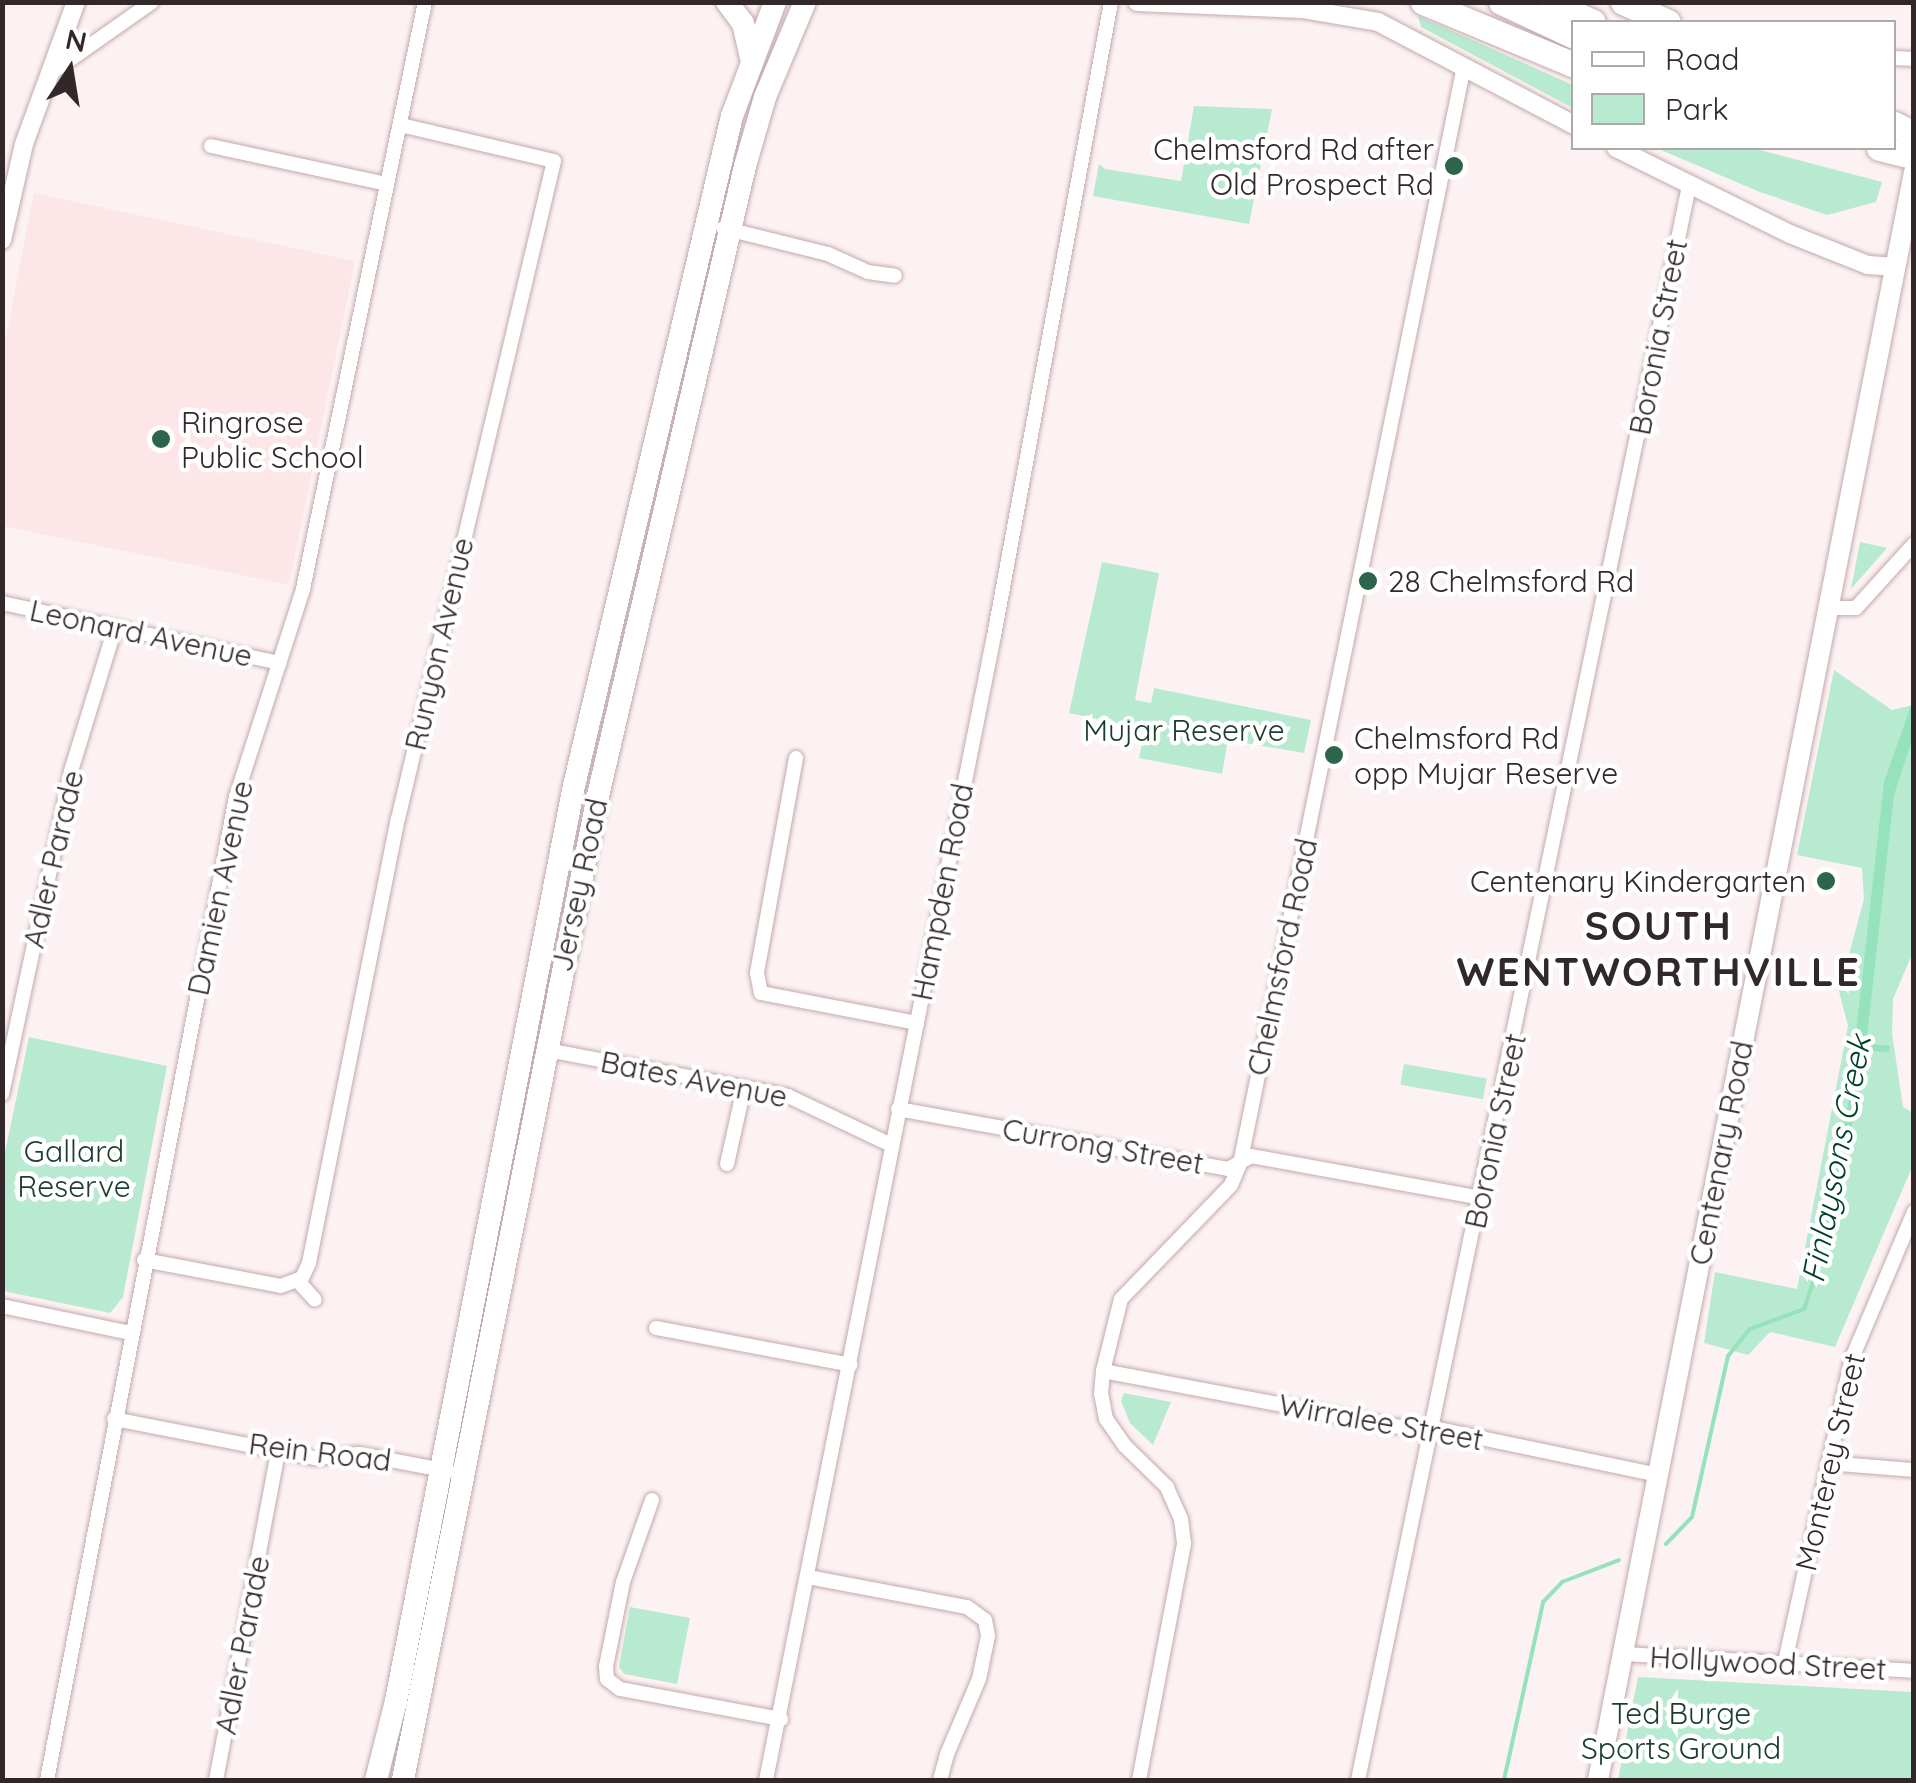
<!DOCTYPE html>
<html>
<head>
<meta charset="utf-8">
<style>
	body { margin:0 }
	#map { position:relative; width:1916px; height:1783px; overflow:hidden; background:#fdf2f3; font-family:Quicksand,sans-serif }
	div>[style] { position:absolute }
	.built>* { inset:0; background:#fce6e8 }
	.green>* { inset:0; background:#b7ead1; transform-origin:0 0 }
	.water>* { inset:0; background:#95e2bd }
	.stream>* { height:4px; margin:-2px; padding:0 2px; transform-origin:2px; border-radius:2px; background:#95e2bd }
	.roads { filter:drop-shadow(0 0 2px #c2a9ac) drop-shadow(0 0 2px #c2a9ac) }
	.minor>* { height:14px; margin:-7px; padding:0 7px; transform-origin:7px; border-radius:7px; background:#fff }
	.tertiary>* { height:18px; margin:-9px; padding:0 9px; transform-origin:9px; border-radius:9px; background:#fff }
	.secondary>* { height:20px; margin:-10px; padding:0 10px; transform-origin:10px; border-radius:10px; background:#fff }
	.trunk>* { height:22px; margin:-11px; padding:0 11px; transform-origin:11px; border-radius:11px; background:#fff }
	.motorway>* { height:25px; margin:-12.5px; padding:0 12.5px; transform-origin:12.5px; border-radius:12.5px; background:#fff }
	.dots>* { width:28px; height:28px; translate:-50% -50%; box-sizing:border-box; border:5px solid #fff; border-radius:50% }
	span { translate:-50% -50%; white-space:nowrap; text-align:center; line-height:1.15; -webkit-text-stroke:9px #fff; paint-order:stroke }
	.poi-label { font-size:30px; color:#322829 }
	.right { translate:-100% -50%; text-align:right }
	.left { translate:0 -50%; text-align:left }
	.street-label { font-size:30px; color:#322829 }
	.park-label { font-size:30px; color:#1a3d2d }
	.water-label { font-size:32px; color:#00412a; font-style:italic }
	.district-label { font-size:40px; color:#322829; font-weight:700; letter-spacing:2.5px }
	.frame { position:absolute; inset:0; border:5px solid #322829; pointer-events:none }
	.legend { position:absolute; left:1571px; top:20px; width:325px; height:130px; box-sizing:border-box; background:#fff; border:2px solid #ada9a9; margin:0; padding:12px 18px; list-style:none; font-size:30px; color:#322829 }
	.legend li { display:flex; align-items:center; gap:20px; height:50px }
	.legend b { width:50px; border:2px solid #ada9a9 }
	.north { position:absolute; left:20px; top:20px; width:100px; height:100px; -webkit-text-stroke:8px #fff; paint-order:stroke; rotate:12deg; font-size:28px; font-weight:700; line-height:40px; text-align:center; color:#322829 }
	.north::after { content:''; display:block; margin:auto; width:35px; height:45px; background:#322829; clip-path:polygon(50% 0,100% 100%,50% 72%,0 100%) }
</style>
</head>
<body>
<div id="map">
	<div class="built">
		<i style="clip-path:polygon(34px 193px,355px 261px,289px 585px,3px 526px,3px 352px)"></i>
	</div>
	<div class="green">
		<i style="clip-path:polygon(1418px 16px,1573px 85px,1573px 108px,1421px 27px)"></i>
		<i style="clip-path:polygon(1194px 106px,1272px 109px,1249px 224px,1093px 196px,1099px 164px,1105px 169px,1181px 181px)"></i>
		<i style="clip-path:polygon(1656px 148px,1752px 148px,1882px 182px,1876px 202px,1827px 215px,1760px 192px)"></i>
		<i style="clip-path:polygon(1860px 542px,1887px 548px,1851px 589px)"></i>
		<i style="clip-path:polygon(1102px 562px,1159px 573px,1135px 700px,1151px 703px,1154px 688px,1311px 720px,1304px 753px,1228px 740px,1222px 774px,1139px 758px,1145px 729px,1069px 713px)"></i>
		<i style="clip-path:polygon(1834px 670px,1892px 710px,1913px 705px,1913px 952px,1893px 999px,1892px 1033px,1903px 1107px,1913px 1113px,1913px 1165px,1835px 1347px,1770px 1332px,1748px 1355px,1704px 1343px,1715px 1272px,1797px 1289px,1848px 1026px,1839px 991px,1864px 899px,1862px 868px,1797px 855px)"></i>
		<i style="clip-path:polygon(29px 1037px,167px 1066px,123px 1297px,110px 1313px,3px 1291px,3px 1162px)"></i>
		<i style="left:1404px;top:1064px;width:84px;height:21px;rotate:10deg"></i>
		<i style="clip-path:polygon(1124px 1393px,1171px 1402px,1153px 1445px,1130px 1423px,1121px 1401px)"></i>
		<i style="clip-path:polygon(630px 1607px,690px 1618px,677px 1684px,624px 1674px,619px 1667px)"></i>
		<i style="clip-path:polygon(1638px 1677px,1913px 1692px,1913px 1780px,1618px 1780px)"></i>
	</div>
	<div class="water">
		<i style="clip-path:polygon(1913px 700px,1913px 737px,1894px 795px,1867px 1036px,1872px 1044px,1890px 1046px,1889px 1052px,1872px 1051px,1864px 1057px,1829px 1257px,1818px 1256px,1848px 1105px,1884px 782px)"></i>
	</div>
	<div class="stream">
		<i style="left:1666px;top:1544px;width:37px;rotate:-46deg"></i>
		<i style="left:1692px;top:1517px;width:165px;rotate:-77.4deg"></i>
		<i style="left:1728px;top:1356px;width:35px;rotate:-51deg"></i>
		<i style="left:1750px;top:1329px;width:58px;rotate:-20.3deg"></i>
		<i style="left:1804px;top:1309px;width:59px;rotate:-71.3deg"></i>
		<i style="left:1504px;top:1780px;width:182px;rotate:-77.6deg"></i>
		<i style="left:1543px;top:1602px;width:28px;rotate:-46deg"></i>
		<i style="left:1562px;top:1582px;width:61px;rotate:-21.1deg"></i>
	</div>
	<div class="roads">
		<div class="minor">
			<i style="left:1894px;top:58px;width:20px;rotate:3deg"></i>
			<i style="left:51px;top:73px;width:123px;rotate:-35.1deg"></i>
			<i style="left:211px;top:146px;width:180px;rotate:12.2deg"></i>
			<i style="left:723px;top:228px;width:108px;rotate:13.9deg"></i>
			<i style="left:828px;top:254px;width:44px;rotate:24.2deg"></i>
			<i style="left:868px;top:272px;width:27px;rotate:8deg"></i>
			<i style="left:2px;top:603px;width:284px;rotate:12.2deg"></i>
			<i style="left:1827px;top:608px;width:29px"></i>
			<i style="left:1856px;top:608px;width:86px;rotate:-47.8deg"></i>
			<i style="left:796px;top:758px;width:219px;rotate:100.3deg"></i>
			<i style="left:757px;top:973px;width:20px;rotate:79deg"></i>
			<i style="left:761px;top:993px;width:159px;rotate:10.9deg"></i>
			<i style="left:547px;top:1050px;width:245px;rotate:10.8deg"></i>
			<i style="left:788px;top:1096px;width:114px;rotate:25.4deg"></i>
			<i style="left:2px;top:1094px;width:330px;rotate:-77.9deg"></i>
			<i style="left:71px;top:771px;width:150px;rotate:-72.9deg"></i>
			<i style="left:898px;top:1109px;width:335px;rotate:10.3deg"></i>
			<i style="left:1228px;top:1169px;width:26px;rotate:-29deg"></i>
			<i style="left:1251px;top:1156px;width:235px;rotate:10.3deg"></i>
			<i style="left:727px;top:1164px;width:78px;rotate:-77.4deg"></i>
			<i style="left:144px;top:1260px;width:139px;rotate:10.7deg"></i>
			<i style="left:281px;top:1286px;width:22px;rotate:-21deg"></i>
			<i style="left:302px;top:1278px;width:17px;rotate:-65deg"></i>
			<i style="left:309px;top:1263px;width:453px;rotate:-78.7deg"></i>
			<i style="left:398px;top:819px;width:676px;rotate:-76.66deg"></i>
			<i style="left:554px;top:161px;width:158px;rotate:-166.8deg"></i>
			<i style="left:298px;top:1281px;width:25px;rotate:48deg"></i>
			<i style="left:2px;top:1306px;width:131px;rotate:11.9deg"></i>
			<i style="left:656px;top:1328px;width:198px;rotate:10.7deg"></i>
			<i style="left:1103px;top:1371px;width:323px;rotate:10.7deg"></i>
			<i style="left:1420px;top:1431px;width:18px;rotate:-6deg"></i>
			<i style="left:1438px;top:1429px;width:225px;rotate:11.8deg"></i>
			<i style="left:114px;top:1419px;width:205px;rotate:11deg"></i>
			<i style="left:315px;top:1458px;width:44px;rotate:-5.2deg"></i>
			<i style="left:359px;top:1454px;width:91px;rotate:10.8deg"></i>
			<i style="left:1828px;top:1463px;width:86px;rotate:4.7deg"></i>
			<i style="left:652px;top:1500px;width:87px;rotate:109.5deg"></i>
			<i style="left:623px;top:1582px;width:86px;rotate:101.4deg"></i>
			<i style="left:606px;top:1666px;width:13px;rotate:86deg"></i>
			<i style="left:607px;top:1679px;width:16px;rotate:38deg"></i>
			<i style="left:620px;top:1689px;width:164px;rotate:10.6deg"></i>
			<i style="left:808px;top:1577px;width:162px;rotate:10.7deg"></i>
			<i style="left:967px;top:1607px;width:22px;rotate:36deg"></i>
			<i style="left:985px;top:1620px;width:16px;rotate:79deg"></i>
			<i style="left:988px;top:1636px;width:44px;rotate:101.8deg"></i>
			<i style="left:979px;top:1679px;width:82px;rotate:113.1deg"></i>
			<i style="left:947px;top:1754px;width:27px;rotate:105deg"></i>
			<i style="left:1623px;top:1654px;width:291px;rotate:3.3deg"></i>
			<i style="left:1785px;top:1662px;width:311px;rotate:-77.6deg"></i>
			<i style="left:1852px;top:1358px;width:159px;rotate:-67deg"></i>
			<i style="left:47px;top:1780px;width:1001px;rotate:-79.12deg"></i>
			<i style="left:236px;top:797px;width:219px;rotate:-72.1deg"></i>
			<i style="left:303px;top:589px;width:600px;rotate:-78.26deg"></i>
			<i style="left:216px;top:1780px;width:335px;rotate:-79.3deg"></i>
			<i style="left:766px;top:1780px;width:1166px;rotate:-78.73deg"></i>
			<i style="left:994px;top:636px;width:645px;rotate:-79.54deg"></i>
			<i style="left:1139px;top:1780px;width:241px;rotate:-79.2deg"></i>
			<i style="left:1184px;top:1543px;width:24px;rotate:-97deg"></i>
			<i style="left:1181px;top:1519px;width:35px;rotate:-114deg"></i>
			<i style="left:1167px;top:1487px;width:59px;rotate:-135.7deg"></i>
			<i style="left:1125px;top:1446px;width:33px;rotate:-125deg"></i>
			<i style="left:1106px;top:1419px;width:25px;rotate:-101deg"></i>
			<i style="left:1101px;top:1394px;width:23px;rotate:-85deg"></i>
			<i style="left:1103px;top:1371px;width:74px;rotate:-76deg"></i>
			<i style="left:1121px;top:1299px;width:158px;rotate:-46deg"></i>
			<i style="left:1231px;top:1185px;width:23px;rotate:-67deg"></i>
			<i style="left:1240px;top:1164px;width:1121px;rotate:-78.47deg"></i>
			<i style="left:1358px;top:1780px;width:1628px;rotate:-78.27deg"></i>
		</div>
		<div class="tertiary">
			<i style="left:1137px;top:2px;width:165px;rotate:2.4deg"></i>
			<i style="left:1302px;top:9px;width:77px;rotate:9.7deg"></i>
			<i style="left:1378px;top:22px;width:221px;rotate:27.7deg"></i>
			<i style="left:1616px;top:148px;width:194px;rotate:26.3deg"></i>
			<i style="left:1790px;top:234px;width:84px;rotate:21.7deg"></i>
			<i style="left:1868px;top:265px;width:28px;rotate:4deg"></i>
			<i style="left:2px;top:240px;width:98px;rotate:-77.1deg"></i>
			<i style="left:24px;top:144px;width:151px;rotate:-69.9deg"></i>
		</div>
		<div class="secondary">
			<i style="left:1598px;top:1780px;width:1639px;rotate:-78.88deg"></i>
		</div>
		<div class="trunk">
			<i style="left:727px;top:2px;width:26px;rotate:53deg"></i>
			<i style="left:743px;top:23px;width:35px;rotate:77deg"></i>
			<i style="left:376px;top:1780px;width:81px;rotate:-75.8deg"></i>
			<i style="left:396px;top:1701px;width:928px;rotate:-79deg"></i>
			<i style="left:573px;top:790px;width:693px;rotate:-76.73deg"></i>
			<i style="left:732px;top:116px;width:122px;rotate:-69.3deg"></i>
			<i style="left:403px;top:1780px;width:999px;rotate:-78.8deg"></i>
			<i style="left:597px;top:800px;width:651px;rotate:-76.86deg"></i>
			<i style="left:745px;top:166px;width:72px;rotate:-73.8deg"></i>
			<i style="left:765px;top:97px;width:103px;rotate:-67.2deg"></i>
		</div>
		<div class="motorway">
			<i style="left:1423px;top:2px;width:164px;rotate:22.6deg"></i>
			<i style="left:1501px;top:2px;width:81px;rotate:25deg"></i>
			<i style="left:1549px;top:2px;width:48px;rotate:24.4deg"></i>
			<i style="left:1623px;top:2px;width:49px;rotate:24deg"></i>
			<i style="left:1894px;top:124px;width:20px;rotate:27deg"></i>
			<i style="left:1879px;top:148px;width:36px;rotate:14deg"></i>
		</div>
	</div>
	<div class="dots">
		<i style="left:1454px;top:166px;background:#2c644c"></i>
		<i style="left:161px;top:439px;background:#2c644c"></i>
		<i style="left:1368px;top:581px;background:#2c644c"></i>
		<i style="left:1334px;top:755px;background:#2c644c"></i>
		<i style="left:1826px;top:881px;background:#2c644c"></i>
	</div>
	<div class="poi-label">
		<span class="right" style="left:1434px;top:166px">Chelmsford Rd after<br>Old Prospect Rd</span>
		<span class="left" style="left:181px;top:439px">Ringrose<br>Public School</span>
		<span class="left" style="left:1388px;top:581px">28 Chelmsford Rd</span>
		<span class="left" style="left:1354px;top:755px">Chelmsford Rd<br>opp Mujar Reserve</span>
		<span class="right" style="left:1806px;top:881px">Centenary Kindergarten</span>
	</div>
	<div class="street-label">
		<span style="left:1658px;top:337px;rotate:-79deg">Boronia Street</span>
		<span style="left:141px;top:633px;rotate:12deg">Leonard Avenue</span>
		<span style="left:439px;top:644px;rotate:-77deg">Runyon Avenue</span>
		<span style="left:53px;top:859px;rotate:-77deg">Adler Parade</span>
		<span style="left:579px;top:885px;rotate:-78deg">Jersey Road</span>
		<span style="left:220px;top:888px;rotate:-78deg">Damien Avenue</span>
		<span style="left:942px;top:892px;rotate:-79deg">Hampden Road</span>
		<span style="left:1282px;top:957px;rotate:-78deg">Chelmsford Road</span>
		<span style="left:694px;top:1079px;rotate:11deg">Bates Avenue</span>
		<span style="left:1495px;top:1131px;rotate:-78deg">Boronia Street</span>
		<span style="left:1103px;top:1146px;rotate:10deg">Currong Street</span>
		<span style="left:1721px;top:1153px;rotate:-79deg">Centenary Road</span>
		<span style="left:1381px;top:1422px;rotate:10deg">Wirralee Street</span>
		<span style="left:320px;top:1452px;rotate:7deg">Rein Road</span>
		<span style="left:1830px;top:1462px;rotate:-77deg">Monterey Street</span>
		<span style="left:242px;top:1645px;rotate:-79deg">Adler Parade</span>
		<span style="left:1768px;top:1663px;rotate:3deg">Hollywood Street</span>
	</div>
	<div class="park-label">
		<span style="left:1184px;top:730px">Mujar Reserve</span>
		<span style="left:74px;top:1168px">Gallard<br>Reserve</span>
		<span style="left:1681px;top:1730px">Ted Burge<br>Sports Ground</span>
	</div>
	<div class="water-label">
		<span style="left:1836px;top:1159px;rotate:-79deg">Finlaysons Creek</span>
	</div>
	<div class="district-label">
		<span style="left:1659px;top:948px">SOUTH<br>WENTWORTHVILLE</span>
	</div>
	<div class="frame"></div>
	<ul class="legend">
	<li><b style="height:12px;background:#fff"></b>Road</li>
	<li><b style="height:28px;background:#b7ead1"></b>Park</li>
	</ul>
	<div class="north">N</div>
</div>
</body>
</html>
